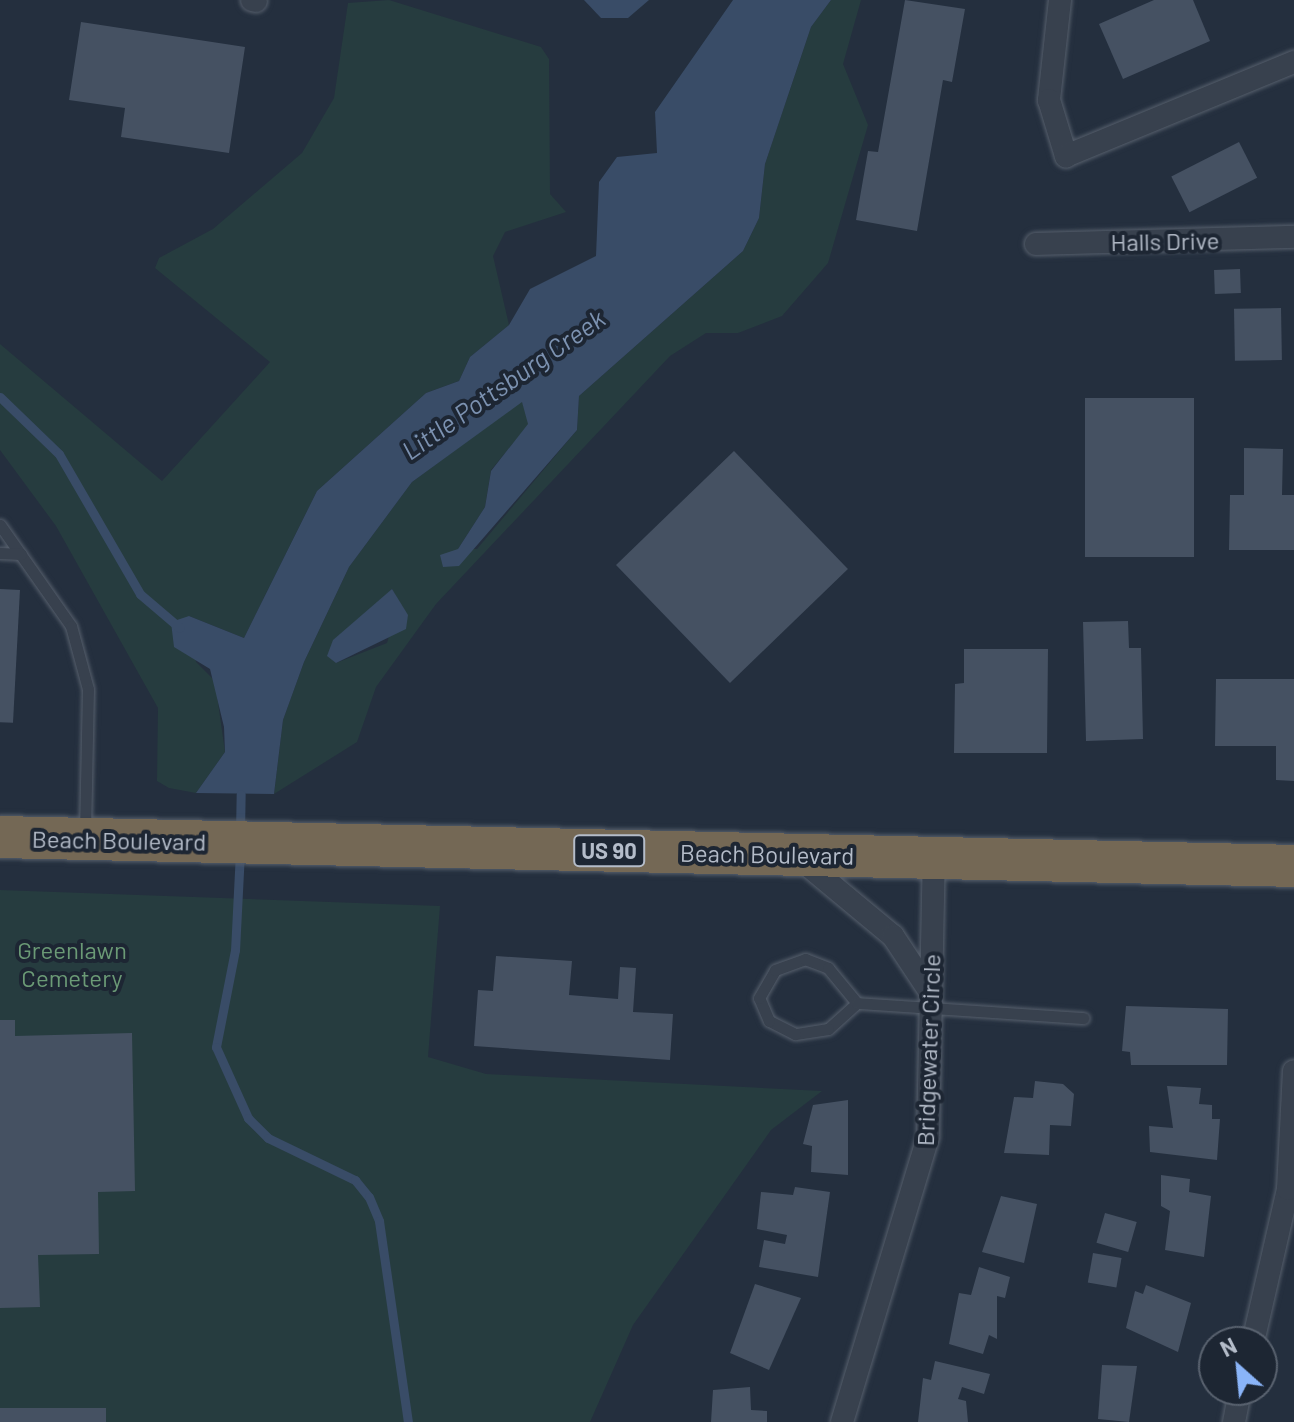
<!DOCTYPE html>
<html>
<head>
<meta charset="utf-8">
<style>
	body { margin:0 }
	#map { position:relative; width:1294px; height:1422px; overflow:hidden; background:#242f3e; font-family:Barlow,sans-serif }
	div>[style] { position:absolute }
	.green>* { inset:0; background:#263c3f }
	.water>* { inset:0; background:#394c67 }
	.stream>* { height:9px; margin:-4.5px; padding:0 4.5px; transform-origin:4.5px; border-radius:4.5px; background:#394c67 }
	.building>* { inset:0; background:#455162; transform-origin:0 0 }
	.roads { filter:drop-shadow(0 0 2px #565f6c) drop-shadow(0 0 2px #565f6c) }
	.lane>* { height:11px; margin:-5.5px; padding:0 5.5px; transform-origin:5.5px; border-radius:5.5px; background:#38414e }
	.street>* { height:22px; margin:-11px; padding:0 11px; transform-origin:11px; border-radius:11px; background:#38414e }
	.highway>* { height:42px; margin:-21px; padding:0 21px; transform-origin:21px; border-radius:21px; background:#746855 }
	span { translate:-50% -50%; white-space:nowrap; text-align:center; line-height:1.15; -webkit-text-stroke:8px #1d2633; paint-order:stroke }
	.shield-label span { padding:2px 6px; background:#1d2633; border:2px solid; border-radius:6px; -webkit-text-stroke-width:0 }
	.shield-label { font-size:22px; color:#b4bcc9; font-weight:700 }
	.street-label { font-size:24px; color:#b4bcc9 }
	.park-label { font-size:24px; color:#6b9a76 }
	.water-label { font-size:26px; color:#7c92b1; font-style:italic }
	.north { position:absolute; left:1198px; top:1326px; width:80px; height:80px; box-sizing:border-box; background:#1d2633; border:2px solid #59626f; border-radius:50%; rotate:333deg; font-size:22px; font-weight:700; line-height:32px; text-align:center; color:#b4bcc9 }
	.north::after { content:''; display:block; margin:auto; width:28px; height:36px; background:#8ab4f8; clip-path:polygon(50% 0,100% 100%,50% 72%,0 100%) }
</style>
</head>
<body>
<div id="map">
	<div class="green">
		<i style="clip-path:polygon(389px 0,541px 47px,549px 59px,550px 194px,566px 212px,505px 232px,493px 256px,509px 325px,470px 357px,459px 381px,426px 393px,317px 491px,244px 638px,189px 616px,196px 662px,215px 681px,225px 752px,196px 793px,169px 788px,157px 781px,158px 708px,56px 526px,0 450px,0 344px,162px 481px,270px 362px,155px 268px,159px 258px,213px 229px,302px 153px,334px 98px,348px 3px)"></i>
		<i style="clip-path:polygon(evenodd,831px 0,861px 0,843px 64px,868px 125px,828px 263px,782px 316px,738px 333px,706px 333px,670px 356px,436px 604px,376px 687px,357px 742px,274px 794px,283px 720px,304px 662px,349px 567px,412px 482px,522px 401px,529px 424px,491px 470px,485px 507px,458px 549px,477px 549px,577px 430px,579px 396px,743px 251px,759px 218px,765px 164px,811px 27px,831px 0,392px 589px,399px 602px,387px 643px,336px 663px,392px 589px)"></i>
		<i style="clip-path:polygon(0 890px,440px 906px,428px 1057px,486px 1074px,822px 1091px,771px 1130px,633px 1325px,590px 1422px,0 1422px)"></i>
	</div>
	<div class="water">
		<i style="clip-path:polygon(584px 0,649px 0,628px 18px,601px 18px)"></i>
		<i style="clip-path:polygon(733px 0,831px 0,811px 27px,765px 164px,759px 218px,743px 251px,579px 396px,577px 430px,459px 566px,443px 567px,440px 555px,458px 549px,485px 507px,491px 471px,528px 424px,522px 402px,412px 482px,349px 567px,304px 662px,283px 720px,274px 794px,196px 793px,225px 752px,224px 727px,210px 669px,174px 647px,171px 622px,189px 616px,244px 638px,317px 491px,426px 393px,459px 381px,470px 357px,509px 325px,530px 289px,596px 256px,599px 182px,617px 157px,657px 153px,655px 112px)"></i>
		<i style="clip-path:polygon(392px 589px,408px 615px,406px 629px,336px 663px,327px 656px,333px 640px)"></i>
	</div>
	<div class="stream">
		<i style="left:0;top:397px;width:82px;rotate:44deg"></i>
		<i style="left:59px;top:454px;width:162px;rotate:59.9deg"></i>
		<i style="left:140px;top:594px;width:52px;rotate:40.4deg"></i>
		<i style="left:240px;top:833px;width:39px;rotate:-89deg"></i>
		<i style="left:240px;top:852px;width:98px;rotate:92.9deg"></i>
		<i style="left:235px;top:950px;width:99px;rotate:101.1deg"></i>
		<i style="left:216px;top:1047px;width:78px;rotate:65.7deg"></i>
		<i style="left:248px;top:1118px;width:28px;rotate:45deg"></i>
		<i style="left:268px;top:1138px;width:97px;rotate:25.8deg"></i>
		<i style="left:355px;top:1180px;width:22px;rotate:51deg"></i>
		<i style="left:369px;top:1197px;width:26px;rotate:67deg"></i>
		<i style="left:379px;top:1221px;width:203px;rotate:81.8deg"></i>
	</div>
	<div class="building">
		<i style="clip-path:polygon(905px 0,965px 9px,952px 82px,943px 80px,917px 231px,856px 220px,868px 151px,878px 152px)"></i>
		<i style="clip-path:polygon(1154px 0,1193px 0,1210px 41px,1123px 79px,1099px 24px)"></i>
		<i style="clip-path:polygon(81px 22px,245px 47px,229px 153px,121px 137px,125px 108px,69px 100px)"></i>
		<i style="left:1239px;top:142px;width:40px;height:76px;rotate:63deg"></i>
		<i style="left:1240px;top:269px;width:24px;height:26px;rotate:88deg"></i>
		<i style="left:1281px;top:308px;width:52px;height:47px;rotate:89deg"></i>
		<i style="left:1194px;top:398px;width:159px;height:109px;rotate:90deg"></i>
		<i style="clip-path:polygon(1244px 448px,1283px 449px,1282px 495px,1294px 495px,1294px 550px,1229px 550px,1230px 495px,1244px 495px)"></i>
		<i style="left:734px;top:451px;width:164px;height:164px;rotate:46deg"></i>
		<i style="left:0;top:589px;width:20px;height:133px;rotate:3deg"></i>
		<i style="clip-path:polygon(1128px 621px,1129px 648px,1141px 648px,1143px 739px,1086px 741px,1083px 622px)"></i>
		<i style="clip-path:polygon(964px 649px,1048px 649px,1047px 753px,954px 753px,955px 684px,964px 683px)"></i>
		<i style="clip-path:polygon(1216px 679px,1294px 679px,1294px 781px,1276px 780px,1276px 746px,1215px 746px)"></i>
		<i style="clip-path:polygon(496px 956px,572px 961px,569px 995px,618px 999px,620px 967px,636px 968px,633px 1012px,673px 1014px,670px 1060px,474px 1046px,478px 990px,493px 991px)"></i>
		<i style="clip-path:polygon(1126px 1006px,1228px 1009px,1227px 1065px,1131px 1065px,1130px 1052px,1122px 1051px)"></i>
		<i style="clip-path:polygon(0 1020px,15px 1020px,15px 1036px,132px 1033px,135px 1191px,98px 1192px,99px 1254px,38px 1255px,40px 1307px,0 1308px)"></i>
		<i style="clip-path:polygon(1035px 1081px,1063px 1084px,1074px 1094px,1071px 1126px,1050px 1125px,1049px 1155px,1004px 1153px,1014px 1097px,1033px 1098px)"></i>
		<i style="clip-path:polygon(1167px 1086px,1201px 1088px,1199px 1104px,1212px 1105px,1212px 1119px,1220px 1119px,1217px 1160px,1150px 1152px,1149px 1126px,1173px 1128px)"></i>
		<i style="clip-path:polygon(848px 1100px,848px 1175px,811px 1172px,812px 1146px,803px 1144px,813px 1105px)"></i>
		<i style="clip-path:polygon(1161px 1175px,1190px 1179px,1189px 1192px,1211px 1196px,1204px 1257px,1165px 1250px,1170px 1211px,1161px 1206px)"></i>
		<i style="clip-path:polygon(795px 1187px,830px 1192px,818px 1277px,759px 1267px,764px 1240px,785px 1244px,787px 1235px,757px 1229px,761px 1192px,793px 1195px)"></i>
		<i style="clip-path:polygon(1001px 1196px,1037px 1204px,1024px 1263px,982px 1252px)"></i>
		<i style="left:1105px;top:1213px;width:33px;height:31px;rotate:16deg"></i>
		<i style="left:1093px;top:1253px;width:29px;height:30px;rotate:10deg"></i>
		<i style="clip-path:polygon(979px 1267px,1010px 1277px,1005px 1298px,997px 1296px,997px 1339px,989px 1335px,983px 1354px,949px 1344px,959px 1293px,971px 1295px)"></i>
		<i style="clip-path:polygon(755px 1284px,801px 1298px,769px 1370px,730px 1353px)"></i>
		<i style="clip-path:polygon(1146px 1285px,1191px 1303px,1178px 1352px,1126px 1328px,1135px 1291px,1143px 1294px)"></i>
		<i style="clip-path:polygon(935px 1361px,990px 1374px,984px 1394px,962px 1387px,958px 1399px,966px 1401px,968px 1422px,918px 1422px,923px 1378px,931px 1380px)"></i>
		<i style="clip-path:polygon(1102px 1365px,1137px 1366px,1129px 1422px,1098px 1419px)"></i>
		<i style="clip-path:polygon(750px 1387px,751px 1410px,767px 1411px,767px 1422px,711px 1422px,713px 1390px)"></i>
		<i style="left:0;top:1408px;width:106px;height:14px"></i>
	</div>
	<div class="roads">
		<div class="lane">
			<i style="left:0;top:525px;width:123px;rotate:54.9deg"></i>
			<i style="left:71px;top:626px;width:65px;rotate:74.9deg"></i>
			<i style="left:88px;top:689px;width:141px;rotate:91.2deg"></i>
			<i style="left:0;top:553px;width:21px;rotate:3deg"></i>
			<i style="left:857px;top:1003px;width:39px;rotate:138deg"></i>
			<i style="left:828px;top:1029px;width:33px;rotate:171deg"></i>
			<i style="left:795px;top:1034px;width:29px;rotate:-153deg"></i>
			<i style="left:769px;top:1021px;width:25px;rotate:-113deg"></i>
			<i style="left:759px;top:998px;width:32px;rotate:-60deg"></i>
			<i style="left:775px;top:970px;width:32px;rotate:-20deg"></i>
			<i style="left:805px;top:959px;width:25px;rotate:21deg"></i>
			<i style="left:828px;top:968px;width:45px;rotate:50.4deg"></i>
			<i style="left:857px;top:1003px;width:227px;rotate:3.8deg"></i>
		</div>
		<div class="street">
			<i style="left:252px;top:0;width:4px;rotate:14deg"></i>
			<i style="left:1060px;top:0;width:101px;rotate:96.3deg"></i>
			<i style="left:1049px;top:100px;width:59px;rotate:73.1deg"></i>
			<i style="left:1066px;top:156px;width:247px;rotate:-22.4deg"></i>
			<i style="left:1036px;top:244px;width:258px;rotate:-1.6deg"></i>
			<i style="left:799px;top:858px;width:122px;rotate:39.7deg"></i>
			<i style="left:893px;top:936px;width:67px;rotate:56.5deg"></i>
			<i style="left:1253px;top:1342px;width:157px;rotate:-77.1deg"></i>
			<i style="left:1288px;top:1189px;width:118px;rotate:-87.1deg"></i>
			<i style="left:842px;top:1422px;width:298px;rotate:-73.2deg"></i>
			<i style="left:928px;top:1137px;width:279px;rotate:-88.8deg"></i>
			<i style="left:1234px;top:1422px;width:33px;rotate:-79deg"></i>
		</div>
		<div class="highway">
			<i style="left:0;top:837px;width:1294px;rotate:1.28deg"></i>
		</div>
	</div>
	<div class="shield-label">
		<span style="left:609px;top:851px">US 90</span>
	</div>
	<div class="street-label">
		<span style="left:1165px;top:241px;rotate:-1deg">Halls Drive</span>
		<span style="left:119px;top:840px;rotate:1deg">Beach Boulevard</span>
		<span style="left:767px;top:854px;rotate:1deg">Beach Boulevard</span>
		<span style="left:928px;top:1050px;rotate:-88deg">Bridgewater Circle</span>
	</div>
	<div class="park-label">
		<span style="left:72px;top:964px">Greenlawn<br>Cemetery</span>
	</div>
	<div class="water-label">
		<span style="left:503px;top:384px;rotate:-35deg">Little Pottsburg Creek</span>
	</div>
	<div class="north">N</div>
</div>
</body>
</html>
